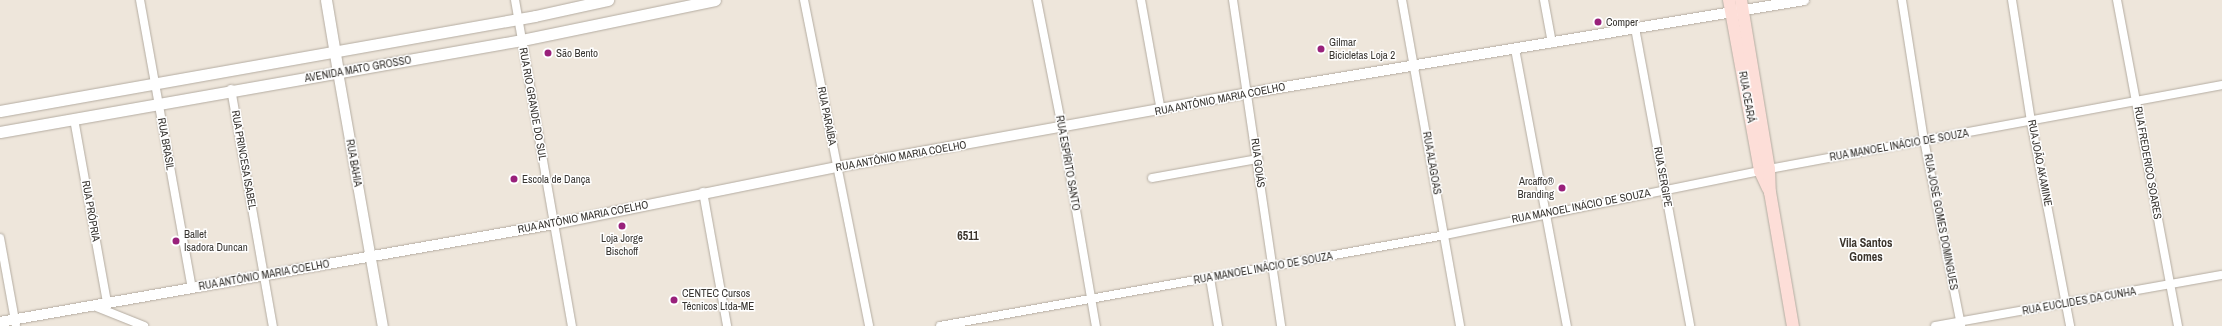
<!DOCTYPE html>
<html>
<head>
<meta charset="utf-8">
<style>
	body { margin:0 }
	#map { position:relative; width:2222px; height:326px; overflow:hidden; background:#eee6db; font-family:"Archivo Narrow",sans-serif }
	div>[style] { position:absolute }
	.roads { filter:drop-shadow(0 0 1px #b4aca1) drop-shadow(0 0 1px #b4aca1) }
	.minor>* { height:8px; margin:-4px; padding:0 4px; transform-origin:4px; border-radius:4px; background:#fff }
	.tertiary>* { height:10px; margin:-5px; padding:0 5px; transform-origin:5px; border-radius:5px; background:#fff }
	.secondary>* { height:11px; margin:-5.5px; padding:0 5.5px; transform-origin:5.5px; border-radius:5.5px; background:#fff }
	.primary>* { height:12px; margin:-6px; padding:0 6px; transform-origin:6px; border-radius:6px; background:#fdded8 }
	.dots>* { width:11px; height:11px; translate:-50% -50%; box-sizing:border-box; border:2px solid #fff; border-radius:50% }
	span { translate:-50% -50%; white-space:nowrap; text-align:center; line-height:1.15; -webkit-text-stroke:3px #fff; paint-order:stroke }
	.poi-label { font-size:11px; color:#383531 }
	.left { translate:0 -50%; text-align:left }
	.right { translate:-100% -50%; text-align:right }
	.street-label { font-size:11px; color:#383531 }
	.neighbourhood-label { font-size:12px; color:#3b342c; font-weight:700 }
</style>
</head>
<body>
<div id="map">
	<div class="roads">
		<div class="minor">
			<i style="left:140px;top:0;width:293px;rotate:79.8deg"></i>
			<i style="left:515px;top:0;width:331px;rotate:80.1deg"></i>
			<i style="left:804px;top:0;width:332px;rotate:78.7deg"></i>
			<i style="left:1037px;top:0;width:130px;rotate:78.9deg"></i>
			<i style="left:1062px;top:128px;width:201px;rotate:80.3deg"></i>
			<i style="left:1141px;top:0;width:113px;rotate:79.8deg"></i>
			<i style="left:1233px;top:0;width:330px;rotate:81.6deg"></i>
			<i style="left:1402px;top:0;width:331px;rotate:79.9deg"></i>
			<i style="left:1544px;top:0;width:44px;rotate:79.5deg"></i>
			<i style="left:1902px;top:0;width:142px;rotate:81.1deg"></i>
			<i style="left:1924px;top:140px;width:190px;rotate:78.7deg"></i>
			<i style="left:2012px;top:0;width:122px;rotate:81.1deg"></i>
			<i style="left:2031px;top:121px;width:209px;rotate:79.2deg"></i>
			<i style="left:2117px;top:0;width:332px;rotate:79.4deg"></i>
			<i style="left:1635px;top:28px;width:303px;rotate:79.5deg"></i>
			<i style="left:1515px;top:49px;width:282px;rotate:79.4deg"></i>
			<i style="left:231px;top:89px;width:241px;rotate:80deg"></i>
			<i style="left:74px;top:119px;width:187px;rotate:79.8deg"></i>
			<i style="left:1152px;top:178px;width:108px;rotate:-10.2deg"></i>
			<i style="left:703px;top:192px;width:136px;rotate:79.8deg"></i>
			<i style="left:0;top:238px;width:89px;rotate:79.7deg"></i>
			<i style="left:1210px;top:278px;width:49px;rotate:80.5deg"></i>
			<i style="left:94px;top:306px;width:54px;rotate:21.8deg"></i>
			<i style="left:940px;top:326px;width:513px;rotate:-10.21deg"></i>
			<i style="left:1445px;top:235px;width:331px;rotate:-11.5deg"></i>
			<i style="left:1769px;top:169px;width:461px;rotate:-10.5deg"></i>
			<i style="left:1935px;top:326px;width:291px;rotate:-10.1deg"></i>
		</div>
		<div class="tertiary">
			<i style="left:338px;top:72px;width:258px;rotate:80deg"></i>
			<i style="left:0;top:322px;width:563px;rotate:-10.03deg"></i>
			<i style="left:554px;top:224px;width:289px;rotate:-11.4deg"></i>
			<i style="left:837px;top:167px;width:419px;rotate:-10.2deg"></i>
			<i style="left:1249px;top:93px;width:563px;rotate:-9.51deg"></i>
		</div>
		<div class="secondary">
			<i style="left:326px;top:0;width:73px;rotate:80.5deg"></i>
			<i style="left:0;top:111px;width:543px;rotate:-10.07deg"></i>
			<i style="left:535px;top:16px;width:75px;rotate:-12.4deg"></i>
			<i style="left:0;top:132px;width:530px;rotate:-10deg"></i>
			<i style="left:522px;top:40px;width:197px;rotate:-11.7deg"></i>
		</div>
		<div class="primary">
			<i style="left:1729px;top:0;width:174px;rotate:79.7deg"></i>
			<i style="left:1760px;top:171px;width:19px;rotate:65deg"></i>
			<i style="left:1741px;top:0;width:171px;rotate:80.6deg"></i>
			<i style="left:1769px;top:169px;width:23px;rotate:88deg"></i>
			<i style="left:1770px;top:192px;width:136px;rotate:80.3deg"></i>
		</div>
	</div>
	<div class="dots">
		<i style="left:1598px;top:22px;background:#99217b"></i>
		<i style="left:1321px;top:49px;background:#99217b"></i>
		<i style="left:548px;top:53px;background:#99217b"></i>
		<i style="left:514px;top:179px;background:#99217b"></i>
		<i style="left:1562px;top:188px;background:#99217b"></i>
		<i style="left:622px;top:226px;background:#99217b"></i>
		<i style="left:176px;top:241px;background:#99217b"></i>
		<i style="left:674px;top:300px;background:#99217b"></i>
	</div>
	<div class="poi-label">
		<span class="left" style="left:1606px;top:22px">Comper</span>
		<span class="left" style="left:1329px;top:49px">Gilmar<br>Bicicletas Loja 2</span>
		<span class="left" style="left:556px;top:53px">São Bento</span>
		<span class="left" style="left:522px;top:179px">Escola de Dança</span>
		<span class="right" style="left:1554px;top:188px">Arcaffo®<br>Branding</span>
		<span class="left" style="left:184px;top:241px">Ballet<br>Isadora Duncan</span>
		<span style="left:622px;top:245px">Loja Jorge<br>Bischoff</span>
		<span class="left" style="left:682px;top:300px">CENTEC Cursos<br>Técnicos Ltda-ME</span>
	</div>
	<div class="street-label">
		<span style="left:358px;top:69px;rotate:-10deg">AVENIDA MATO GROSSO</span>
		<span style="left:1747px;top:97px;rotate:80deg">RUA CEARÁ</span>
		<span style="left:1220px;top:99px;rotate:-11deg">RUA ANTÔNIO MARIA COELHO</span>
		<span style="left:533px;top:104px;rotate:80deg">RUA RIO GRANDE DO SUL</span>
		<span style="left:827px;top:116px;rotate:79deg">RUA PARAÍBA</span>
		<span style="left:166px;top:144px;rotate:80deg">RUA BRASIL</span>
		<span style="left:1899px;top:145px;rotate:-10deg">RUA MANOEL INÁCIO DE SOUZA</span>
		<span style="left:901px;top:156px;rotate:-10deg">RUA ANTÔNIO MARIA COELHO</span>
		<span style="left:244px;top:160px;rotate:80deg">RUA PRINCESA ISABEL</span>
		<span style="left:354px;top:163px;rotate:80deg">RUA BAHIA</span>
		<span style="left:1068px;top:163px;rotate:80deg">RUA ESPÍRITO SANTO</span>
		<span style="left:1258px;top:163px;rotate:83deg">RUA GOIÁS</span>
		<span style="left:1432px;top:163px;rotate:80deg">RUA ALAGOAS</span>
		<span style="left:2040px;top:163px;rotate:79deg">RUA JOÃO AKAMINE</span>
		<span style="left:2148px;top:163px;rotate:80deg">RUA FREDERICO SOARES</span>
		<span style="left:1663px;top:177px;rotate:80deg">RUA SERGIPE</span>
		<span style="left:1581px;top:206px;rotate:-11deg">RUA MANOEL INÁCIO DE SOUZA</span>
		<span style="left:91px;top:211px;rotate:80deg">RUA PRÓPRIA</span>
		<span style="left:583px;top:217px;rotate:-11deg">RUA ANTÔNIO MARIA COELHO</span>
		<span style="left:1941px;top:222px;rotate:79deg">RUA JOSÉ GOMES DOMINGUES</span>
		<span style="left:1263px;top:268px;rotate:-10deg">RUA MANOEL INÁCIO DE SOUZA</span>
		<span style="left:264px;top:275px;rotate:-10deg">RUA ANTÔNIO MARIA COELHO</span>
		<span style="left:2079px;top:301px;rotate:-10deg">RUA EUCLIDES DA CUNHA</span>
	</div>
	<div class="neighbourhood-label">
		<span style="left:968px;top:237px">6511</span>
		<span style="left:1866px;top:251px">Vila Santos<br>Gomes</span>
	</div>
</div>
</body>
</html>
